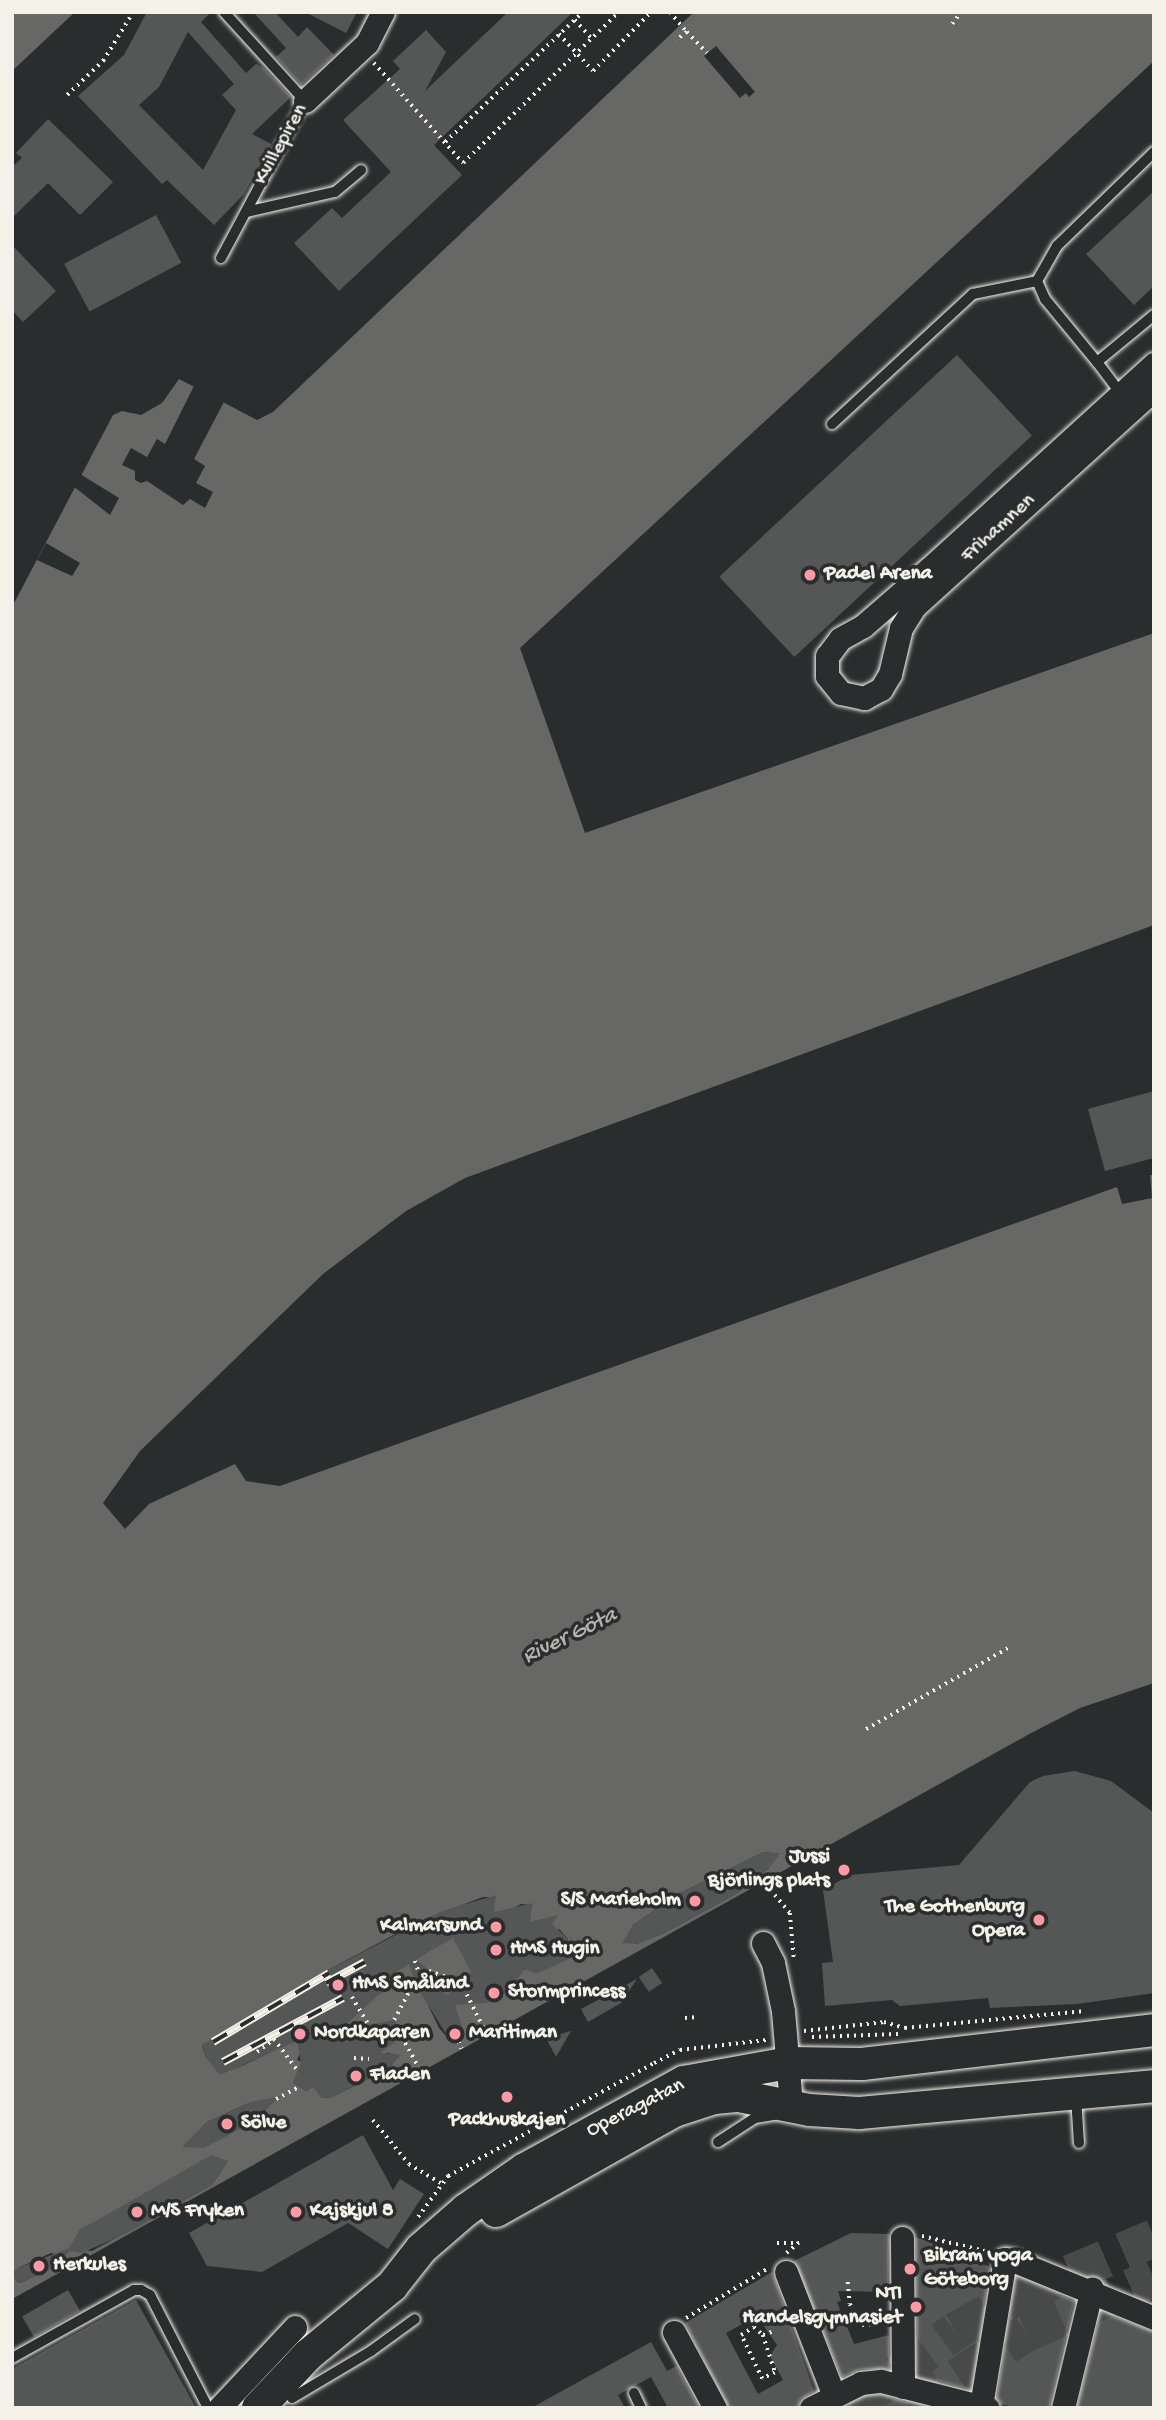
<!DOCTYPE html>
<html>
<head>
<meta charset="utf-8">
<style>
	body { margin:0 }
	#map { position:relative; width:1166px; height:2420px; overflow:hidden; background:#2a2d2e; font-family:"Gochi Hand",sans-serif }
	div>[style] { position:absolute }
	.water>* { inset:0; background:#676866 }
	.pier>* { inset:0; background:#2a2d2e }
	.building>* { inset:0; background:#555756; transform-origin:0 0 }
	.highway-tunnel>* { height:38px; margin-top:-19px; transform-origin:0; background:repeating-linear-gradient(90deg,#484a4a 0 38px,transparent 0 57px) }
	.path>* { height:3.5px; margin-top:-1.75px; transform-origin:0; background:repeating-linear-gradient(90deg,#f4f1e8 0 2px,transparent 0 7px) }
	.roads { filter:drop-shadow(0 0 2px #f4f1e8) drop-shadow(0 0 2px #f4f1e8) }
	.lane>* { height:10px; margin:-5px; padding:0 5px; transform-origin:5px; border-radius:5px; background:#2a2d2e }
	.street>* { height:23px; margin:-11.5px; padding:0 11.5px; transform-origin:11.5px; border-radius:11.5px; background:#2a2d2e }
	.secondary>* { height:32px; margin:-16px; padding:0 16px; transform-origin:16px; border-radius:16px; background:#2a2d2e }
	.rail>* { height:8px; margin-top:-4px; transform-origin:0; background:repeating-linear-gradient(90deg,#2a2d2e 0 16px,#f4f1e8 0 32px); box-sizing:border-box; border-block:2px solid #f4f1e8 }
	.dots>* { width:19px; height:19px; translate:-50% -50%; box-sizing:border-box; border:4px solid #2a2d2e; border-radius:50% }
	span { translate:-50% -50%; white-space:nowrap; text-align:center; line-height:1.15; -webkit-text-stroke:7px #2a2d2e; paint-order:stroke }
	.street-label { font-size:21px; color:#f4f1e8 }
	.poi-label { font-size:21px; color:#f4f1e8; font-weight:700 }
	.left { translate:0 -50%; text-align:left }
	.right { translate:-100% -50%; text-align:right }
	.water-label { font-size:23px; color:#b5b3ae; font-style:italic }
	.frame { position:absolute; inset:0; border:14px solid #f4f1e8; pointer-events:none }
</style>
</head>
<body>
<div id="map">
	<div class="water">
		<i style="clip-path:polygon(12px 12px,75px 12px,12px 71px)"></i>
		<i style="clip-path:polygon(evenodd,694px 12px,1154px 12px,1154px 61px,520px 648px,585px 833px,1154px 633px,1154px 925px,465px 1178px,406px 1211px,323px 1274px,140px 1451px,103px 1503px,125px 1529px,149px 1504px,235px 1464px,246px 1481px,280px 1486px,1117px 1187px,1122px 1204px,1152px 1198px,1150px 1175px,1154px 1175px,1154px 1683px,1080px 1708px,1033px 1732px,12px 2299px,12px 607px,113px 415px,122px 411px,141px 415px,162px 403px,179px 379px,257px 420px,273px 412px,694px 12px,764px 1852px,779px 1854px,768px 1869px,734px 1895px,664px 1933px,636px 1944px,625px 1941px,633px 1925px,676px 1895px,764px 1852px,694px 12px,483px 1897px,496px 1897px,472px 1924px,402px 1968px,315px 2018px,206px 2058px,202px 2046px,326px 1971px,420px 1921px,483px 1897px,694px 12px,521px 1904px,532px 1905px,530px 1914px,469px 1932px,521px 1904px,694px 12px,559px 1929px,568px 1939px,565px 1947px,474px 1998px,559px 1929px,694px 12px,434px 1975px,463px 2031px,449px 2039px,439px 2028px,414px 1976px,434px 1975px,694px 12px,385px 1990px,335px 2022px,233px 2070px,379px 1991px,385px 1990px,694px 12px,394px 2020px,403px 2035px,399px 2039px,306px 2091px,294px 2083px,302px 2068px,394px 2020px,694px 12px,356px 2025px,359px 2028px,306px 2063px,297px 2060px,301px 2051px,335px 2031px,356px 2025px,694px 12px,387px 2053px,398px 2055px,388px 2069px,332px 2097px,322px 2098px,318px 2093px,387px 2053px,694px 12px,275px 2099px,258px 2118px,217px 2141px,183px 2147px,207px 2122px,251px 2102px,275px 2099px,694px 12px,210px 2159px,228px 2161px,212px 2185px,92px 2251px,71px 2249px,80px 2230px,210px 2159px,694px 12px,51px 2253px,59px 2255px,52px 2268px,20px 2283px,16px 2281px,18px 2268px,51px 2253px)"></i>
	</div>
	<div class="pier">
		<i style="clip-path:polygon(716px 46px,755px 92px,749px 97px,746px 93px,740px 98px,704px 56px)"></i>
		<i style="clip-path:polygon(194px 386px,225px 400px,194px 459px,205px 466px,196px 483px,213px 492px,205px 508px,190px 499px,183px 505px,147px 481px,141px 483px,135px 480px,135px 471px,122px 465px,131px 448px,147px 457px,157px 439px,165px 444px)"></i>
		<i style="clip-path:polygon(80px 474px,119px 498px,110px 515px,73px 486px)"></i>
		<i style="clip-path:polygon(46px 543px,80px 563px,72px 576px,37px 560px)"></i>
	</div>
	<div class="building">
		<i style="clip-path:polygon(evenodd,147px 12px,211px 12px,201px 22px,246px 73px,256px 64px,264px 68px,291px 97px,252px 134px,271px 144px,244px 194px,214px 225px,167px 180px,162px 184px,78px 96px,124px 55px,147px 12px,188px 32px,234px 84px,222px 95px,236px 110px,203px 170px,139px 105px,159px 87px,188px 32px)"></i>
		<i style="clip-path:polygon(253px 12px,275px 12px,298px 37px,307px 27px,334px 55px,301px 85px,276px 57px,286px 48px)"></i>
		<i style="clip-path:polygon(305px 12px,357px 12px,346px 33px)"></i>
		<i style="clip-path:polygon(508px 12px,573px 12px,434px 145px,462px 175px,339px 291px,294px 243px,332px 208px,342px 218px,391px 172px,343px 120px,400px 69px,393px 61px,426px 30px,446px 52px,425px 91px)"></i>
		<i style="clip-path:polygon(48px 119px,113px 182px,80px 215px,48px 183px,12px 218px,12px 167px,22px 158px,16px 153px)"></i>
		<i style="clip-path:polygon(1154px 191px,1154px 286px,1134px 305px,1086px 254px)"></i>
		<i style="left:156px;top:215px;width:54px;height:104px;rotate:62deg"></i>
		<i style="clip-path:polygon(12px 245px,56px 291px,23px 322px,12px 310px)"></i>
		<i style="left:957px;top:355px;width:110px;height:325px;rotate:47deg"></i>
		<i style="clip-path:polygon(1154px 1091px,1154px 1158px,1105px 1171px,1088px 1109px)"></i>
		<i style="clip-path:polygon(1075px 1771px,1111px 1781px,1154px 1813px,1154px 1993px,1077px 2004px,990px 2008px,988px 1998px,900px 2006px,892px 2000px,825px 2006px,822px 1963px,833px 1962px,823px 1890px,850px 1875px,959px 1865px,1030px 1782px,1043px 1776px)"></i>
		<i style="clip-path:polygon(764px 1852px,780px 1853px,768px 1869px,734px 1895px,664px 1933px,636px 1944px,622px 1943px,633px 1925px,676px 1895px)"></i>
		<i style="clip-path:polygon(evenodd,496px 1895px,494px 1912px,532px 1903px,530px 1922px,558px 1915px,552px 1924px,568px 1939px,564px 1949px,580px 1954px,536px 1974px,525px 1969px,507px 1992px,486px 2003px,455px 2005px,464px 2031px,449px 2039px,417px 1987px,409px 1964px,379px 1981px,384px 1990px,340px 2030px,394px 2020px,404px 2035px,380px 2053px,401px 2055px,388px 2069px,332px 2097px,322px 2098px,313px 2087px,306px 2091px,293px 2082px,301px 2063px,297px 2041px,220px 2075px,206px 2058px,202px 2045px,326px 1971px,442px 1911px,496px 1895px,453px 1938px,471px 1972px,446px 1996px,434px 1975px,416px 1959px,453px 1938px)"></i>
		<i style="left:652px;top:1968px;width:18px;height:16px;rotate:56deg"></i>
		<i style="clip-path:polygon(637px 1979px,621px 2003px,588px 2022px,581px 2009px)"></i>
		<i style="clip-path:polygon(571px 2031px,556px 2057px,546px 2038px)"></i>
		<i style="clip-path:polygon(281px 2096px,247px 2125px,204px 2148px,182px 2147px,207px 2122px,251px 2102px)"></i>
		<i style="clip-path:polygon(363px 2135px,393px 2190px,400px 2179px,424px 2194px,388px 2249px,348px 2223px,262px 2272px,207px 2266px,189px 2233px)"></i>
		<i style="clip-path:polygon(211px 2155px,228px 2161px,212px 2185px,129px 2232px,82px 2253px,70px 2251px,52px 2268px,20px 2283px,16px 2281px,12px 2273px,18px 2268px,69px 2248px,80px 2230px)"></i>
		<i style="clip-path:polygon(851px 2233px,889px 2234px,888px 2292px,838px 2291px,841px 2301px,837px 2302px,854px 2344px,889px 2335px,889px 2369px,860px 2369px,842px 2377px,794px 2261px)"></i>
		<i style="clip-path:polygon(916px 2237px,990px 2267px,970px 2389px,917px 2376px)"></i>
		<i style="clip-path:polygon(evenodd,772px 2272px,814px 2391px,800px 2400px,797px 2408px,729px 2408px,685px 2323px,772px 2272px,757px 2316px,777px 2345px,770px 2356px,783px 2380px,758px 2394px,726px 2333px,757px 2316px)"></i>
		<i style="clip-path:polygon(1016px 2277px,1074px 2301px,1049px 2408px,1017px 2408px,1001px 2404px,997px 2397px)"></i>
		<i style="left:68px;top:2290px;width:24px;height:53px;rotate:60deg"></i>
		<i style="clip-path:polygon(136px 2300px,196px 2408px,12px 2408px,12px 2369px)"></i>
		<i style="clip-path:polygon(1101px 2311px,1154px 2332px,1154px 2408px,1077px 2408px)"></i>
		<i style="clip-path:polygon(651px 2342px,667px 2371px,676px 2366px,699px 2408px,668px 2408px,651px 2377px,618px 2395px,625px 2408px,531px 2408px)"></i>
		<i style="clip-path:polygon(880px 2395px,902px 2401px,930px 2408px,843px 2408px)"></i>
	</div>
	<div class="highway-tunnel">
		<i style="left:851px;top:2408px;width:129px;rotate:-36.5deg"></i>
		<i style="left:955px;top:2331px;width:72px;rotate:-29.1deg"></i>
		<i style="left:1018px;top:2296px;width:148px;rotate:-23.1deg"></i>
		<i style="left:910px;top:2408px;width:138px;rotate:-32.9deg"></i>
		<i style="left:1026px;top:2333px;width:139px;rotate:-23.3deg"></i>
	</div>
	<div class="path">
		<i style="left:670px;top:12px;width:26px;rotate:50deg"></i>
		<i style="left:687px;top:32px;width:14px;rotate:141deg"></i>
		<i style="left:575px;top:20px;width:25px;rotate:48deg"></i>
		<i style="left:952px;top:24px;width:15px;rotate:-53deg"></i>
		<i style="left:687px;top:32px;width:29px;rotate:46deg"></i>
		<i style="left:559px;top:34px;width:50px;rotate:47.4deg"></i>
		<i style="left:593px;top:71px;width:83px;rotate:-45.5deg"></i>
		<i style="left:374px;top:63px;width:134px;rotate:48.3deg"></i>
		<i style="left:463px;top:163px;width:217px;rotate:-44.1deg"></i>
		<i style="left:67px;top:95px;width:50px;rotate:-43.4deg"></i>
		<i style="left:103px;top:61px;width:57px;rotate:-58.5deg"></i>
		<i style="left:445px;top:142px;width:190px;rotate:-43.3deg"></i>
		<i style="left:866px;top:1729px;width:166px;rotate:-29.7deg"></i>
		<i style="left:775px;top:1895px;width:23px;rotate:50deg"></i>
		<i style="left:790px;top:1913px;width:46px;rotate:85deg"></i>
		<i style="left:415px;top:1961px;width:18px;rotate:71deg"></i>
		<i style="left:352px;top:1997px;width:39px;rotate:59deg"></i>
		<i style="left:685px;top:2018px;width:13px;rotate:-4deg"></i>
		<i style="left:394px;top:2020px;width:45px;rotate:-62.3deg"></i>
		<i style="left:415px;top:1980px;width:17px;rotate:-33deg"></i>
		<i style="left:429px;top:1971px;width:34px;rotate:19deg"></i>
		<i style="left:461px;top:1982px;width:59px;rotate:63.9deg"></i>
		<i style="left:804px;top:2031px;width:81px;rotate:-6.4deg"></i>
		<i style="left:884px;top:2022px;width:22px;rotate:16deg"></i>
		<i style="left:905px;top:2028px;width:181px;rotate:-5.4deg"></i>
		<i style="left:456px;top:2035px;width:15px;rotate:67deg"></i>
		<i style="left:402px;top:2037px;width:41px;rotate:60.9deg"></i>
		<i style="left:812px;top:2037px;width:86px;rotate:-2deg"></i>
		<i style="left:257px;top:2052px;width:21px;rotate:-37deg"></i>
		<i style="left:274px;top:2039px;width:40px;rotate:53deg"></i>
		<i style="left:354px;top:2058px;width:15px;rotate:4deg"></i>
		<i style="left:276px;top:2099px;width:24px;rotate:-28deg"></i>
		<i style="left:373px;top:2120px;width:57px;rotate:50.7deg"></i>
		<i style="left:409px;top:2164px;width:37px;rotate:31deg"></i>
		<i style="left:418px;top:2217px;width:51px;rotate:-53.8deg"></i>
		<i style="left:448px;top:2176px;width:235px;rotate:-28.7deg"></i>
		<i style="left:654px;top:2063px;width:29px;rotate:-27deg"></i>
		<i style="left:680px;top:2050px;width:87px;rotate:-6.6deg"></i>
		<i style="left:922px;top:2236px;width:69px;rotate:13.4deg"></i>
		<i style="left:777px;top:2243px;width:22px"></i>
		<i style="left:799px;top:2243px;width:16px;rotate:140deg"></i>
		<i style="left:848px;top:2282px;width:22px;rotate:85deg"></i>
		<i style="left:850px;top:2304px;width:24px;rotate:60deg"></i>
		<i style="left:862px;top:2325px;width:23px;rotate:-5deg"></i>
		<i style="left:686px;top:2318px;width:95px;rotate:-31.2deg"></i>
		<i style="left:763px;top:2335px;width:40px;rotate:72deg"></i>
		<i style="left:775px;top:2373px;width:14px;rotate:155deg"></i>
		<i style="left:762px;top:2379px;width:49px;rotate:-115.5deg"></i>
		<i style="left:741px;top:2335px;width:15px;rotate:-32deg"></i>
		<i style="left:754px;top:2327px;width:12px;rotate:42deg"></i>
		<i style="left:763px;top:2335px;width:9px;rotate:-21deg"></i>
	</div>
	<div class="roads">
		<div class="lane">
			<i style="left:1154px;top:152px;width:135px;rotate:135.9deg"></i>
			<i style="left:1057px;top:246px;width:40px;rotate:119.7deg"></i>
			<i style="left:1037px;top:281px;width:20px;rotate:66deg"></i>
			<i style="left:1045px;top:299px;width:82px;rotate:50.5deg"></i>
			<i style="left:1097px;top:362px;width:74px;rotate:-39.5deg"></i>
			<i style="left:246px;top:212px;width:91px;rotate:-12.7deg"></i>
			<i style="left:335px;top:192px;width:34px;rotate:-40deg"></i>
			<i style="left:221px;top:258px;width:178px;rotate:-61.9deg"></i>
			<i style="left:305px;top:101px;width:120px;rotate:-132.3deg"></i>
			<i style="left:1097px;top:362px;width:41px;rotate:52.9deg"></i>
			<i style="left:832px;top:424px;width:192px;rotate:-42.7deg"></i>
			<i style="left:973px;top:294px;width:65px;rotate:-11.5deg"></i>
			<i style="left:1076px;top:2097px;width:46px;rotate:86.3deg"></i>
			<i style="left:718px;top:2142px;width:44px;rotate:-33deg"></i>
			<i style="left:755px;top:2118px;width:20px;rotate:-9deg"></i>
			<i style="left:12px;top:2358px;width:140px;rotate:-29.1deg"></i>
			<i style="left:134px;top:2290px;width:7px"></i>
			<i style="left:141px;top:2290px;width:10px;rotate:29deg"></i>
			<i style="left:150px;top:2295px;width:127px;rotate:62.8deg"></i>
			<i style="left:634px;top:2393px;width:17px;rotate:65deg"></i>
			<i style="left:292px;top:2398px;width:92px;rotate:-30.7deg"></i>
			<i style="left:371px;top:2351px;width:54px;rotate:-36deg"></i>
		</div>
		<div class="street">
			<i style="left:305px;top:101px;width:85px;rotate:-43.1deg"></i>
			<i style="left:367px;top:43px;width:35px;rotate:-63deg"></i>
			<i style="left:1154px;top:364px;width:303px;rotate:137.7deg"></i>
			<i style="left:930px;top:568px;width:89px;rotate:139.1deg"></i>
			<i style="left:863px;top:626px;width:26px;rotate:151deg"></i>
			<i style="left:840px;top:639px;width:21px;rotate:127deg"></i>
			<i style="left:827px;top:656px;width:20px;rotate:90deg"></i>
			<i style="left:827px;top:676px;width:22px;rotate:51deg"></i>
			<i style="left:841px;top:693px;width:24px;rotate:12deg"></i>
			<i style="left:864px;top:698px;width:19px;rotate:-28deg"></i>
			<i style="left:881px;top:689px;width:17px;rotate:-59deg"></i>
			<i style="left:890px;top:674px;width:47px;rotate:-76.6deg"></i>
			<i style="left:901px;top:628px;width:26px;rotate:-58deg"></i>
			<i style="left:915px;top:606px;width:323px;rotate:-42.2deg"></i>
			<i style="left:763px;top:1943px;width:22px;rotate:63deg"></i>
			<i style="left:773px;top:1963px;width:49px;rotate:78.2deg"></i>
			<i style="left:783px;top:2011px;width:94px;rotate:85.1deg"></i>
			<i style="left:902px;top:2238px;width:149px;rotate:89.6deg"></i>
			<i style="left:1012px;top:2260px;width:153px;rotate:22.2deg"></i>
			<i style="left:786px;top:2272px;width:133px;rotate:68.8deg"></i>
			<i style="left:674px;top:2332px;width:86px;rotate:61.7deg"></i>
			<i style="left:981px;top:2406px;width:149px;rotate:-80.7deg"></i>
			<i style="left:219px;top:2408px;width:111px;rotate:-46.8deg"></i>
			<i style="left:811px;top:2408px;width:56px;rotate:-26.6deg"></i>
			<i style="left:861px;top:2383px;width:20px;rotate:-6deg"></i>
			<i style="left:881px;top:2381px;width:110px;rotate:14.2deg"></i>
			<i style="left:1063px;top:2408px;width:123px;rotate:-76.4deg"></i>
		</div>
		<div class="secondary">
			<i style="left:496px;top:2211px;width:204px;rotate:-29.3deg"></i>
			<i style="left:674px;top:2111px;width:42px;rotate:-18deg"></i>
			<i style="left:714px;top:2098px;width:25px;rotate:-5deg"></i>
			<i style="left:739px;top:2096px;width:71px;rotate:11.3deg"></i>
			<i style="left:809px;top:2110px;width:50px;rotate:3.4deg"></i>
			<i style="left:859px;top:2113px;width:296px;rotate:-5.2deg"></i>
			<i style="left:258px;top:2408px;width:73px;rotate:-46.7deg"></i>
			<i style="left:308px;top:2355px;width:109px;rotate:-39.4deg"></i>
			<i style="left:392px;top:2286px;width:47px;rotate:-51.9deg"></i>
			<i style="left:421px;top:2249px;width:60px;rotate:-40.9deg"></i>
			<i style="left:466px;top:2210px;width:72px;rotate:-34.8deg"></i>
			<i style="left:525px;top:2169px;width:181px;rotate:-28.7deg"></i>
			<i style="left:684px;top:2082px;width:107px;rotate:-10.3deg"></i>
			<i style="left:789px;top:2063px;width:73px;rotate:0.8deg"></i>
			<i style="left:862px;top:2064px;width:294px;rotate:-6.6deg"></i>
		</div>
	</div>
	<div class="rail">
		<i style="left:326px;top:1983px;width:44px;rotate:-28.3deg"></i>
		<i style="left:213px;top:2042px;width:135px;rotate:-30.7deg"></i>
		<i style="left:223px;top:2062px;width:136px;rotate:-28.1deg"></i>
	</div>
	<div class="dots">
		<i style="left:810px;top:575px;background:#ff9aa2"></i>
		<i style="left:844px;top:1870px;background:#ff9aa2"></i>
		<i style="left:695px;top:1901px;background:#ff9aa2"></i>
		<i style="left:1039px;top:1920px;background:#ff9aa2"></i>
		<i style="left:496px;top:1927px;background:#ff9aa2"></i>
		<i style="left:496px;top:1950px;background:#ff9aa2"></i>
		<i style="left:338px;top:1985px;background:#ff9aa2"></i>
		<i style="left:494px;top:1993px;background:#ff9aa2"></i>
		<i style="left:300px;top:2034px;background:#ff9aa2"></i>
		<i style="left:455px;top:2034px;background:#ff9aa2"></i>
		<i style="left:356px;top:2076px;background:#ff9aa2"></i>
		<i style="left:507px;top:2097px;background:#ff9aa2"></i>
		<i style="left:227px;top:2124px;background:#ff9aa2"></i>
		<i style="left:137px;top:2212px;background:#ff9aa2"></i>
		<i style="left:296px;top:2212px;background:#ff9aa2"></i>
		<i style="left:39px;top:2266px;background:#ff9aa2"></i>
		<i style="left:910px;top:2269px;background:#ff9aa2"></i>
		<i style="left:916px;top:2307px;background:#ff9aa2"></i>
	</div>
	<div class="street-label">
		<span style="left:282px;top:145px;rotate:-61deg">Kvillepiren</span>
		<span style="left:999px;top:529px;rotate:-42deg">Frihamnen</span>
		<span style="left:636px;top:2109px;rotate:-27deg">Operagatan</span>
	</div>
	<div class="poi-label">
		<span class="left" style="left:824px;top:575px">Padel Arena</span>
		<span class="right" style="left:830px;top:1870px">Jussi<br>Björlings plats</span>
		<span class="right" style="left:681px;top:1901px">S/S Marieholm</span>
		<span class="right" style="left:1025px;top:1920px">The Gothenburg<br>Opera</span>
		<span class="right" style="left:482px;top:1927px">Kalmarsund</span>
		<span class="left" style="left:510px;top:1950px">HMS Hugin</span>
		<span class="left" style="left:352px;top:1985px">HMS Småland</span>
		<span class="left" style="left:508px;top:1993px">Stormprincess</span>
		<span class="left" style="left:314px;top:2034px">Nordkaparen</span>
		<span class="left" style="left:469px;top:2034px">Maritiman</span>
		<span class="left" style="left:370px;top:2076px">Fladen</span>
		<span style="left:507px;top:2121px">Packhuskajen</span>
		<span class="left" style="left:241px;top:2124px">Sölve</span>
		<span class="left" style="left:151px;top:2212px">M/S Fryken</span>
		<span class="left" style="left:310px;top:2212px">Kajskjul 8</span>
		<span class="left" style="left:924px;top:2269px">Bikram yoga<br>Göteborg</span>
		<span class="left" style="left:53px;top:2266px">Herkules</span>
		<span class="right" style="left:902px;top:2307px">NTI<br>Handelsgymnasiet</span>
	</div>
	<div class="water-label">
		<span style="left:570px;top:1637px;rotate:-26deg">River Göta</span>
	</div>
	<div class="frame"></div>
</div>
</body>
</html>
